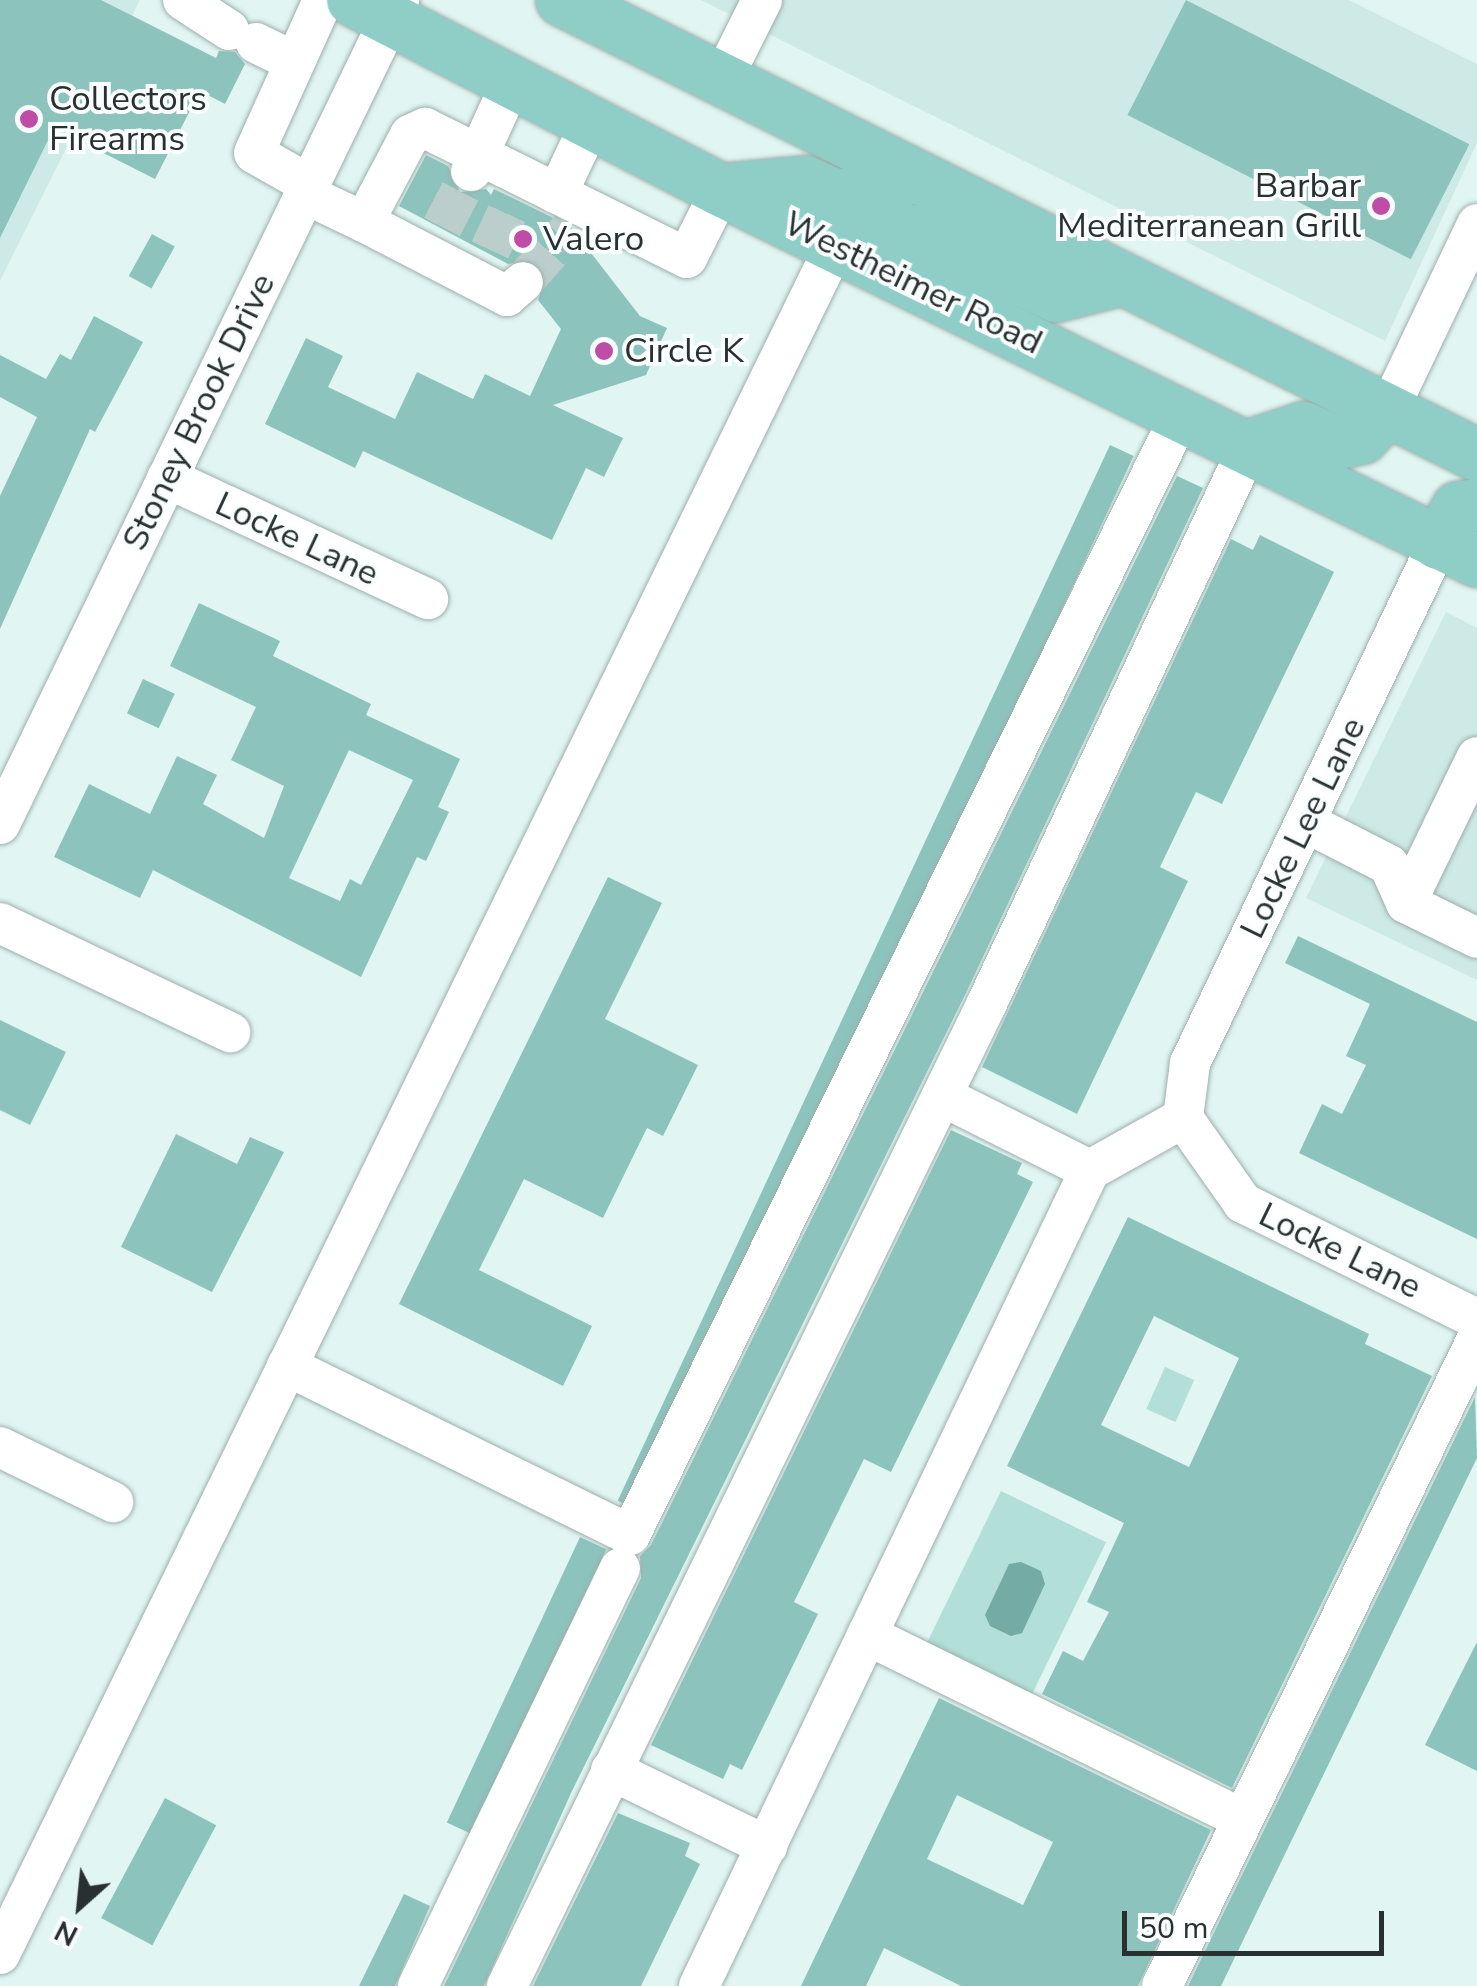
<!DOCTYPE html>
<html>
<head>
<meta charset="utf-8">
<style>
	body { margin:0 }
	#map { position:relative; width:1477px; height:1986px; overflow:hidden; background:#e1f5f2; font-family:"Nunito Sans",sans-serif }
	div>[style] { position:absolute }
	.built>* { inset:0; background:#ceeae6 }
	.green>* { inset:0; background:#b3dfd9; transform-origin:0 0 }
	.water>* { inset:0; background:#74aba4 }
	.building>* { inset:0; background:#8cc4bd; transform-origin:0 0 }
	.minor-tunnel>* { height:40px; margin-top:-20px; transform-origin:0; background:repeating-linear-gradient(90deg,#bccecb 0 40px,transparent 0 60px) }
	.roads { filter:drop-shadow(0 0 2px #9cafac) drop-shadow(0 0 2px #9cafac) }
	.minor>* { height:40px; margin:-20px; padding:0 20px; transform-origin:20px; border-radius:20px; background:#fff }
	.major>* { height:52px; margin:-26px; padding:0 26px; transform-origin:26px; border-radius:26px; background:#8ecec7 }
	.dots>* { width:28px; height:28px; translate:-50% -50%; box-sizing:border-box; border:5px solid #fafefe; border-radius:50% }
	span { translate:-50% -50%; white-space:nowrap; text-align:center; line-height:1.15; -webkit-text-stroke:8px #fafefe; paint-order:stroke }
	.poi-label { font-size:35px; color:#293130 }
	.left { translate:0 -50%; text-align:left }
	.right { translate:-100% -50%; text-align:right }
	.street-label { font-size:35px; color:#293130 }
	.north { position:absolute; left:30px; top:1856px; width:100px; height:100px; -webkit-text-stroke:8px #fafefe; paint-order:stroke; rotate:207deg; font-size:28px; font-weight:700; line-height:40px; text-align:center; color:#293130 }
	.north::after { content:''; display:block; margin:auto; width:35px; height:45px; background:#293130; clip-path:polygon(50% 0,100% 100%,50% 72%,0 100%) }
	.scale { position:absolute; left:1122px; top:1911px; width:262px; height:45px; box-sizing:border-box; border:5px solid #293130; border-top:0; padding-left:12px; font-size:30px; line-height:35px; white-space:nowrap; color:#293130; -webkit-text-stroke:8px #fafefe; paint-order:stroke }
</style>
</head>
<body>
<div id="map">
	<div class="built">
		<i style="clip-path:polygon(0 0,140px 0,0 281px)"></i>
		<i style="clip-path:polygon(701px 0,1349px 0,1477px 64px,1477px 143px,1385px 341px)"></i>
		<i style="clip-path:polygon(1446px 612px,1477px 628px,1477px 980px,1306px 898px)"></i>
	</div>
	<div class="green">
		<i style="left:1165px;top:1367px;width:32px;height:46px;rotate:24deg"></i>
		<i style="left:1001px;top:1491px;width:117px;height:170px;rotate:26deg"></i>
	</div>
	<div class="water">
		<i style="clip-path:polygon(1021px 1562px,1041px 1571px,1045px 1584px,1022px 1633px,1011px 1636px,990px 1626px,985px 1615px,1009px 1564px)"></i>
	</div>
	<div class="building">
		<i style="clip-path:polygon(0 0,101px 0,216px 58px,219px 51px,235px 52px,245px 64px,225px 104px,200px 91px,155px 179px,54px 128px,0 238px)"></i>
		<i style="left:1186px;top:0;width:318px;height:129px;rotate:27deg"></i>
		<i style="clip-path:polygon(426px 155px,448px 166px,460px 192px,486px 189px,491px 195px,494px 189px,570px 226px,640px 316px,667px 328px,646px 375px,553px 405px,623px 438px,604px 477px,586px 468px,552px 540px,363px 451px,355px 468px,265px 424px,306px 338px,343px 356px,328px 387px,395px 419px,417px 372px,473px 399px,485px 374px,530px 396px,561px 329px,538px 300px,546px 276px,532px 260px,508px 264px,399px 206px)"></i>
		<i style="left:152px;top:234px;width:26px;height:48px;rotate:29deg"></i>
		<i style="clip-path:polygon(94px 316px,143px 342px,95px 432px,90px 429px,0 629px,0 496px,37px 417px,0 397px,0 355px,46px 379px,60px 354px,71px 360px)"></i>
		<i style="left:1110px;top:445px;width:26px;height:1165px;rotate:25deg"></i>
		<i style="clip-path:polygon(1177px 476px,1203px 488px,966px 993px,572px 1791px,484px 1986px,444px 1986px,641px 1578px,640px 1556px,651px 1545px)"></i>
		<i style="clip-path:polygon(1260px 535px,1334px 572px,1222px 804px,1196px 792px,1160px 867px,1188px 881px,1077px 1114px,982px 1067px,1231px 539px,1253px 550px)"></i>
		<i style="clip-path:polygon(evenodd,199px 603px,280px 641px,273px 656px,371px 704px,366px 715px,460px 759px,438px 807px,449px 812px,426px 861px,417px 857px,361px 977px,153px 870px,140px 898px,54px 857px,89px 784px,150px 814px,177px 756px,217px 775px,203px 804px,264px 838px,284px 786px,231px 760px,256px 707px,170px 666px,199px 603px,349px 750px,413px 780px,361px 885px,350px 879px,340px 901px,289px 878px,349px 750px)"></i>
		<i style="left:143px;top:679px;width:35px;height:38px;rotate:25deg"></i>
		<i style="clip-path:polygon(608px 877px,662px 903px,605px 1019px,698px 1065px,663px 1136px,647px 1128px,603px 1218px,524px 1179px,479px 1270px,592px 1326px,563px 1386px,399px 1304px)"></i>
		<i style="clip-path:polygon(1298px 936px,1477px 1022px,1477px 1239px,1299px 1153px,1322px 1104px,1342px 1114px,1366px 1065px,1346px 1056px,1370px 1004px,1285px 963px)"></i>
		<i style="clip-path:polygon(0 1020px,66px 1052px,30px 1125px,0 1110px)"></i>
		<i style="clip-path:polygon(951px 1130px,1022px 1163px,1017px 1174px,1033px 1182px,891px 1472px,864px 1459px,794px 1602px,818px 1614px,742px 1770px,730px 1764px,723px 1779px,651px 1745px)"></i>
		<i style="clip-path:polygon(176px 1134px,237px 1164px,250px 1137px,284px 1152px,212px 1292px,121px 1247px)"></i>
		<i style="clip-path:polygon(evenodd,1128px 1217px,1369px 1334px,1365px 1344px,1432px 1376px,1232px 1788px,1042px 1694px,1063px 1651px,1083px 1661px,1109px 1612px,1087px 1602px,1124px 1523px,1007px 1466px,1128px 1217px,1154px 1316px,1239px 1358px,1189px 1467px,1101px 1425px,1154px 1316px)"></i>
		<i style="clip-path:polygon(1475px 1397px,1477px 1458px,1221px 1986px,1188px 1986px)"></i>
		<i style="left:580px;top:1537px;width:29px;height:315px;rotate:25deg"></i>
		<i style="clip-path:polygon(1477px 1642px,1477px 1771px,1425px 1745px)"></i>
		<i style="clip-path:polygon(evenodd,939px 1698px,1211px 1830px,1138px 1986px,961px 1986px,884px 1948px,866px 1986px,801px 1986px,939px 1698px,957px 1795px,1053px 1842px,1023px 1905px,927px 1859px,957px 1795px)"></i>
		<i style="left:165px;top:1798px;width:58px;height:136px;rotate:28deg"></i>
		<i style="clip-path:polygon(618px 1813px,690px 1843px,685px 1856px,700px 1864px,641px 1986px,533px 1986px)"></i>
		<i style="clip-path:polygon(404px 1894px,430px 1906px,395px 1986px,359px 1986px)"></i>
	</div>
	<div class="minor-tunnel">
		<i style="left:442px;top:227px;width:63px;rotate:-62.6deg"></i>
		<i style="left:490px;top:250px;width:72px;rotate:-65.2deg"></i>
		<i style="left:523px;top:282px;width:72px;rotate:-48.4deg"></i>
	</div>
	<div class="roads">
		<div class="minor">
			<i style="left:183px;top:0;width:55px;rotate:33.1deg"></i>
			<i style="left:256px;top:43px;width:41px;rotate:25.9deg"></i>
			<i style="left:722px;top:80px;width:89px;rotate:-63.4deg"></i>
			<i style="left:471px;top:171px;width:99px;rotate:-65.5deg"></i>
			<i style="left:310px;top:185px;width:64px;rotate:-150.3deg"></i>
			<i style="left:254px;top:153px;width:168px;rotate:-65.7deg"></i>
			<i style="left:305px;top:194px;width:65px;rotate:25.4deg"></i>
			<i style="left:364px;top:222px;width:98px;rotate:-62.1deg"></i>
			<i style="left:410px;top:135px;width:17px;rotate:-25deg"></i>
			<i style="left:425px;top:128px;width:292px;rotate:26.4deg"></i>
			<i style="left:687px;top:258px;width:76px;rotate:-63.4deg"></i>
			<i style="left:557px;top:194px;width:82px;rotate:-64.7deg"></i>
			<i style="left:364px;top:222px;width:161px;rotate:27.4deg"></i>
			<i style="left:507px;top:296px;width:21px;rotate:-41deg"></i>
			<i style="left:1388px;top:411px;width:207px;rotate:-64.5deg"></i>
			<i style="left:167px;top:478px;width:288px;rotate:24.9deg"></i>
			<i style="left:1307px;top:823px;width:92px;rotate:27.1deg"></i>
			<i style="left:1389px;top:865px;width:42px;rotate:65.9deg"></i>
			<i style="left:1406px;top:903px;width:79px;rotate:26.2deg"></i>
			<i style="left:0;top:824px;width:916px;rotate:-64.16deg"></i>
			<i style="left:1406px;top:903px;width:162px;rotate:-64.1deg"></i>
			<i style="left:0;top:923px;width:255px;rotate:25.4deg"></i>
			<i style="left:942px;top:1096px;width:165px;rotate:26.6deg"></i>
			<i style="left:1183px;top:1118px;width:55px;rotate:-82.7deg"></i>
			<i style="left:1190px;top:1063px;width:576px;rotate:-64.5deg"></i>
			<i style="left:1183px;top:1118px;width:104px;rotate:54.8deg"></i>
			<i style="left:1243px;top:1203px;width:261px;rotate:26.4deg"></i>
			<i style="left:287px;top:1366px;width:382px;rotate:26.2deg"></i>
			<i style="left:630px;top:1535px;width:1249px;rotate:-63.82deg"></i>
			<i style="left:0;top:1447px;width:126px;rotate:26deg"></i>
			<i style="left:867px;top:1635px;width:418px;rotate:26.1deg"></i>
			<i style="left:611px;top:1770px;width:174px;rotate:26deg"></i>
			<i style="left:0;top:1954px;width:1903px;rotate:-63.95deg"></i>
			<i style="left:418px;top:1986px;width:464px;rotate:-64.2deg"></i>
			<i style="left:507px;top:1986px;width:1094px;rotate:-63.97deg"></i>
			<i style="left:987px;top:1003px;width:616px;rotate:-64.81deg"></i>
			<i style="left:699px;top:1986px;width:905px;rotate:-64.4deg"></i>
			<i style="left:1090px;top:1170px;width:107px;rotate:-29.2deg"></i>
			<i style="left:1162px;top:1986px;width:720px;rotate:-64.04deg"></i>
		</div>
		<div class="major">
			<i style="left:353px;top:0;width:414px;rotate:27.3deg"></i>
			<i style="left:721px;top:190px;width:842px;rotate:26.14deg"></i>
			<i style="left:562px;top:0;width:1022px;rotate:26.44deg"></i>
			<i style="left:723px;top:190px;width:83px;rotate:-5.5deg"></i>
			<i style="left:806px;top:182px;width:29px;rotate:25deg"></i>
			<i style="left:832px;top:194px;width:31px;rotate:6deg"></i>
			<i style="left:863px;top:197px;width:52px;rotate:-22.6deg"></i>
			<i style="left:836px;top:244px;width:67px;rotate:-12deg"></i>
			<i style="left:902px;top:230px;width:18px;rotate:6deg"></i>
			<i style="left:920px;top:232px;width:150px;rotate:25.2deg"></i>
			<i style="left:1056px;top:296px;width:65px;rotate:-14.3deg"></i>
			<i style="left:1249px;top:446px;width:58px;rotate:-18.1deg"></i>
			<i style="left:1304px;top:428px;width:37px;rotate:24deg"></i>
			<i style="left:1338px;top:443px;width:25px;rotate:-12deg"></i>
			<i style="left:1362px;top:438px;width:37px;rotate:-46deg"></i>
			<i style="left:1438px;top:543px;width:40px;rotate:-60.3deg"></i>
			<i style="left:1458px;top:508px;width:19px;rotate:-9deg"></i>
		</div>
	</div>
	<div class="dots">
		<i style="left:29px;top:119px;background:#bf4da8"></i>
		<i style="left:1381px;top:206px;background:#bf4da8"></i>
		<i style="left:523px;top:239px;background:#bf4da8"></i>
		<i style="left:604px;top:351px;background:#bf4da8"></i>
	</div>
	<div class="poi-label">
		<span class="left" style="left:49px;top:119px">Collectors<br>Firearms</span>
		<span class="right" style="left:1361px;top:206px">Barbar<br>Mediterranean Grill</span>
		<span class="left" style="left:543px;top:239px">Valero</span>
		<span class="left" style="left:624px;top:351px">Circle K</span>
	</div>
	<div class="street-label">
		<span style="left:913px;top:283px;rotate:26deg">Westheimer Road</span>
		<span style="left:199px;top:412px;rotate:-64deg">Stoney Brook Drive</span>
		<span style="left:297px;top:539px;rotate:25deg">Locke Lane</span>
		<span style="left:1303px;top:828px;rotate:-64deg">Locke Lee Lane</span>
		<span style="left:1340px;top:1251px;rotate:26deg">Locke Lane</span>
	</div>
	<div class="north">N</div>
	<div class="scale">50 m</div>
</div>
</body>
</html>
